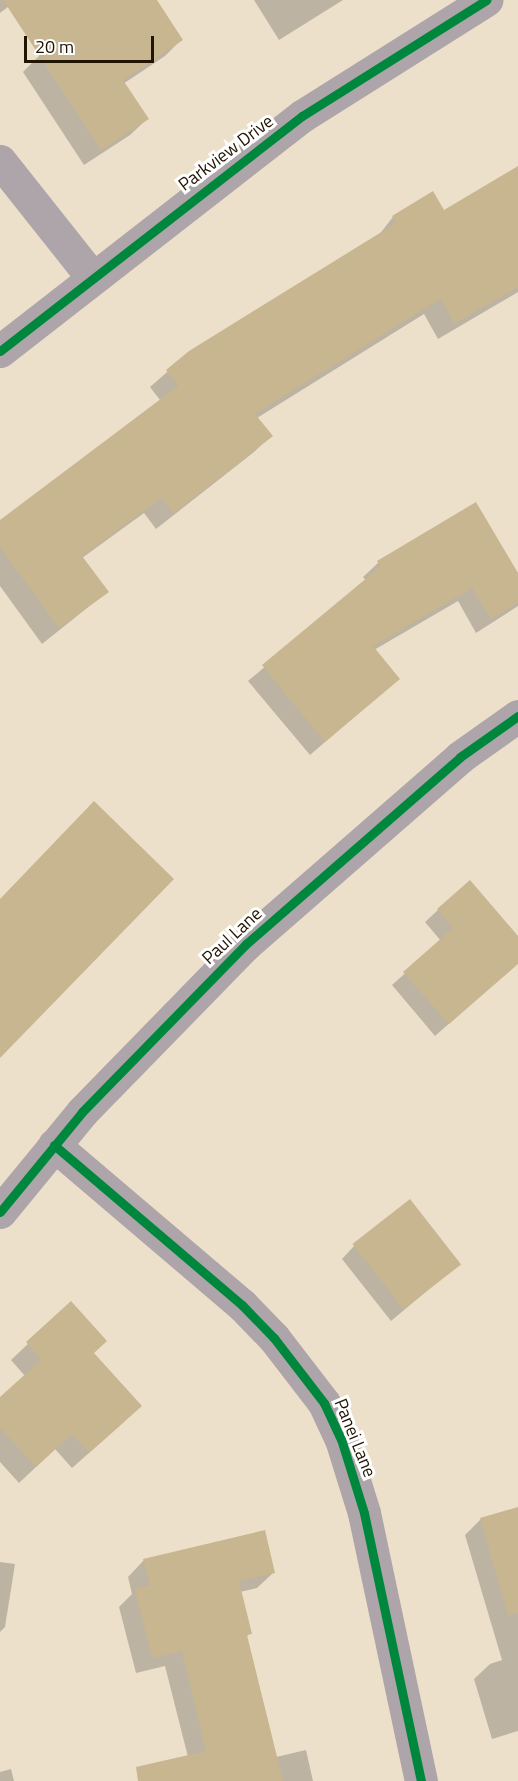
<!DOCTYPE html>
<html>
<head>
<meta charset="utf-8">
<style>
	body { margin:0 }
	#map { position:relative; width:518px; height:1781px; overflow:hidden; background:#ede0cb; font-family:"Titillium Web",sans-serif }
	div>[style] { position:absolute }
	.shadow>* { inset:0; background:#0003 }
	.building>* { inset:0; background:#c8b690; transform-origin:0 0 }
	.minor>* { height:33px; margin:-16.5px; padding:0 16.5px; transform-origin:16.5px; border-radius:16.5px; background:#ada5aa }
	.tertiary>* { height:33px; margin:-16.5px; padding:0 16.5px; transform-origin:16.5px; border-radius:16.5px; background:#ada5aa }
	.cycleway>* { height:9px; margin:-4.5px; padding:0 4.5px; transform-origin:4.5px; border-radius:4.5px; background:#00873e }
	span { translate:-50% -50%; white-space:nowrap; text-align:center; line-height:1.15; -webkit-text-stroke:6px #fff; paint-order:stroke }
	.street-label { font-size:18px; color:#211400 }
	.scale { position:absolute; left:24px; top:36px; width:130px; height:27px; box-sizing:border-box; border:3px solid #211400; border-top:0; padding-left:8px; font-size:18px; line-height:21px; white-space:nowrap; color:#211400; -webkit-text-stroke:4px #fff; paint-order:stroke }
</style>
</head>
<body>
<div id="map">
	<div class="shadow">
		<i style="clip-path:polygon(0 0,17px 0,0 13px)"></i>
		<i style="clip-path:polygon(124px 0,156px 0,181px 40px,165px 56px,123px 84px,147px 119px,130px 135px,84px 165px,23px 72px,39px 56px)"></i>
		<i style="clip-path:polygon(254px 0,343px 0,279px 40px)"></i>
		<i style="clip-path:polygon(518px 190px,518px 292px,438px 339px,424px 314px,257px 418px,271px 436px,254px 452px,156px 529px,144px 513px,82px 558px,107px 592px,42px 644px,0 586px,0 522px,160px 400px,150px 387px,190px 352px,378px 236px,393px 217px,443px 212px)"></i>
		<i style="clip-path:polygon(378px 563px,518px 576px,518px 606px,476px 633px,458px 601px,374px 650px,398px 679px,310px 755px,248px 681px,366px 581px,363px 577px)"></i>
		<i style="clip-path:polygon(438px 910px,518px 939px,518px 963px,435px 1036px,392px 985px,441px 941px,425px 922px)"></i>
		<i style="clip-path:polygon(354px 1246px,459px 1264px,391px 1321px,342px 1259px)"></i>
		<i style="clip-path:polygon(71px 1303px,124px 1422px,72px 1468px,55px 1449px,19px 1483px,0 1462px,0 1399px,25px 1376px,11px 1360px)"></i>
		<i style="clip-path:polygon(518px 1509px,518px 1731px,492px 1739px,474px 1679px,490px 1664px,502px 1660px,465px 1535px,481px 1519px)"></i>
		<i style="clip-path:polygon(144px 1560px,274px 1572px,257px 1588px,240px 1592px,250px 1633px,246px 1637px,276px 1757px,306px 1750px,313px 1781px,171px 1781px,188px 1757px,165px 1666px,136px 1673px,119px 1607px,132px 1594px,128px 1577px)"></i>
		<i style="clip-path:polygon(0 1562px,15px 1564px,5px 1627px,0 1632px)"></i>
		<i style="clip-path:polygon(11px 1769px,14px 1781px,0 1781px,0 1772px)"></i>
	</div>
	<div class="building">
		<i style="clip-path:polygon(3px 0,157px 0,183px 40px,123px 80px,149px 119px,101px 150px)"></i>
		<i style="clip-path:polygon(518px 166px,518px 287px,455px 323px,440px 299px,255px 414px,273px 436px,173px 514px,161px 498px,82px 556px,109px 592px,59px 628px,0 547px,0 520px,178px 386px,166px 370px,189px 351px,396px 223px,392px 216px,433px 191px,444px 210px)"></i>
		<i style="clip-path:polygon(476px 502px,518px 573px,518px 603px,491px 619px,472px 588px,373px 646px,400px 679px,325px 742px,262px 665px,380px 567px,377px 561px)"></i>
		<i style="clip-path:polygon(94px 801px,174px 879px,0 1058px,0 899px)"></i>
		<i style="clip-path:polygon(470px 880px,518px 936px,518px 964px,449px 1024px,403px 972px,453px 928px,437px 909px)"></i>
		<i style="left:410px;top:1199px;width:83px;height:73px;rotate:52deg"></i>
		<i style="clip-path:polygon(71px 1301px,107px 1341px,94px 1353px,142px 1406px,89px 1453px,72px 1434px,36px 1467px,0 1428px,0 1397px,41px 1360px,26px 1342px)"></i>
		<i style="clip-path:polygon(518px 1507px,518px 1613px,508px 1615px,480px 1518px)"></i>
		<i style="clip-path:polygon(265px 1530px,275px 1573px,239px 1581px,252px 1634px,247px 1635px,283px 1781px,138px 1781px,136px 1767px,206px 1751px,182px 1651px,152px 1658px,135px 1589px,150px 1585px,143px 1559px)"></i>
	</div>
	<div class="minor">
		<i style="left:0;top:161px;width:147px;rotate:51.6deg"></i>
		<i style="left:54px;top:1145px;width:247px;rotate:40.4deg"></i>
		<i style="left:242px;top:1305px;width:46px;rotate:45.9deg"></i>
		<i style="left:274px;top:1338px;width:82px;rotate:52.4deg"></i>
		<i style="left:324px;top:1403px;width:40px;rotate:65deg"></i>
		<i style="left:341px;top:1439px;width:77px;rotate:72.7deg"></i>
		<i style="left:364px;top:1513px;width:274px;rotate:78deg"></i>
		<i style="left:0;top:1212px;width:129px;rotate:-50.6deg"></i>
		<i style="left:82px;top:1112px;width:235px;rotate:-45.7deg"></i>
		<i style="left:246px;top:944px;width:284px;rotate:-41.1deg"></i>
		<i style="left:460px;top:757px;width:71px;rotate:-35.3deg"></i>
	</div>
	<div class="tertiary">
		<i style="left:0;top:351px;width:383px;rotate:-37.9deg"></i>
		<i style="left:302px;top:116px;width:218px;rotate:-32.2deg"></i>
	</div>
	<div class="cycleway">
		<i style="left:0;top:351px;width:383px;rotate:-37.9deg"></i>
		<i style="left:302px;top:116px;width:218px;rotate:-32.2deg"></i>
		<i style="left:54px;top:1145px;width:247px;rotate:40.4deg"></i>
		<i style="left:242px;top:1305px;width:46px;rotate:45.9deg"></i>
		<i style="left:274px;top:1338px;width:82px;rotate:52.4deg"></i>
		<i style="left:324px;top:1403px;width:40px;rotate:65deg"></i>
		<i style="left:341px;top:1439px;width:77px;rotate:72.7deg"></i>
		<i style="left:364px;top:1513px;width:274px;rotate:78deg"></i>
		<i style="left:0;top:1212px;width:129px;rotate:-50.6deg"></i>
		<i style="left:82px;top:1112px;width:235px;rotate:-45.7deg"></i>
		<i style="left:246px;top:944px;width:284px;rotate:-41.1deg"></i>
		<i style="left:460px;top:757px;width:71px;rotate:-35.3deg"></i>
	</div>
	<div class="street-label">
		<span style="left:226px;top:153px;rotate:-37deg">Parkview Drive</span>
		<span style="left:232px;top:936px;rotate:-43deg">Paul Lane</span>
		<span style="left:355px;top:1438px;rotate:68deg">Panei Lane</span>
	</div>
	<div class="scale">20 m</div>
</div>
</body>
</html>
